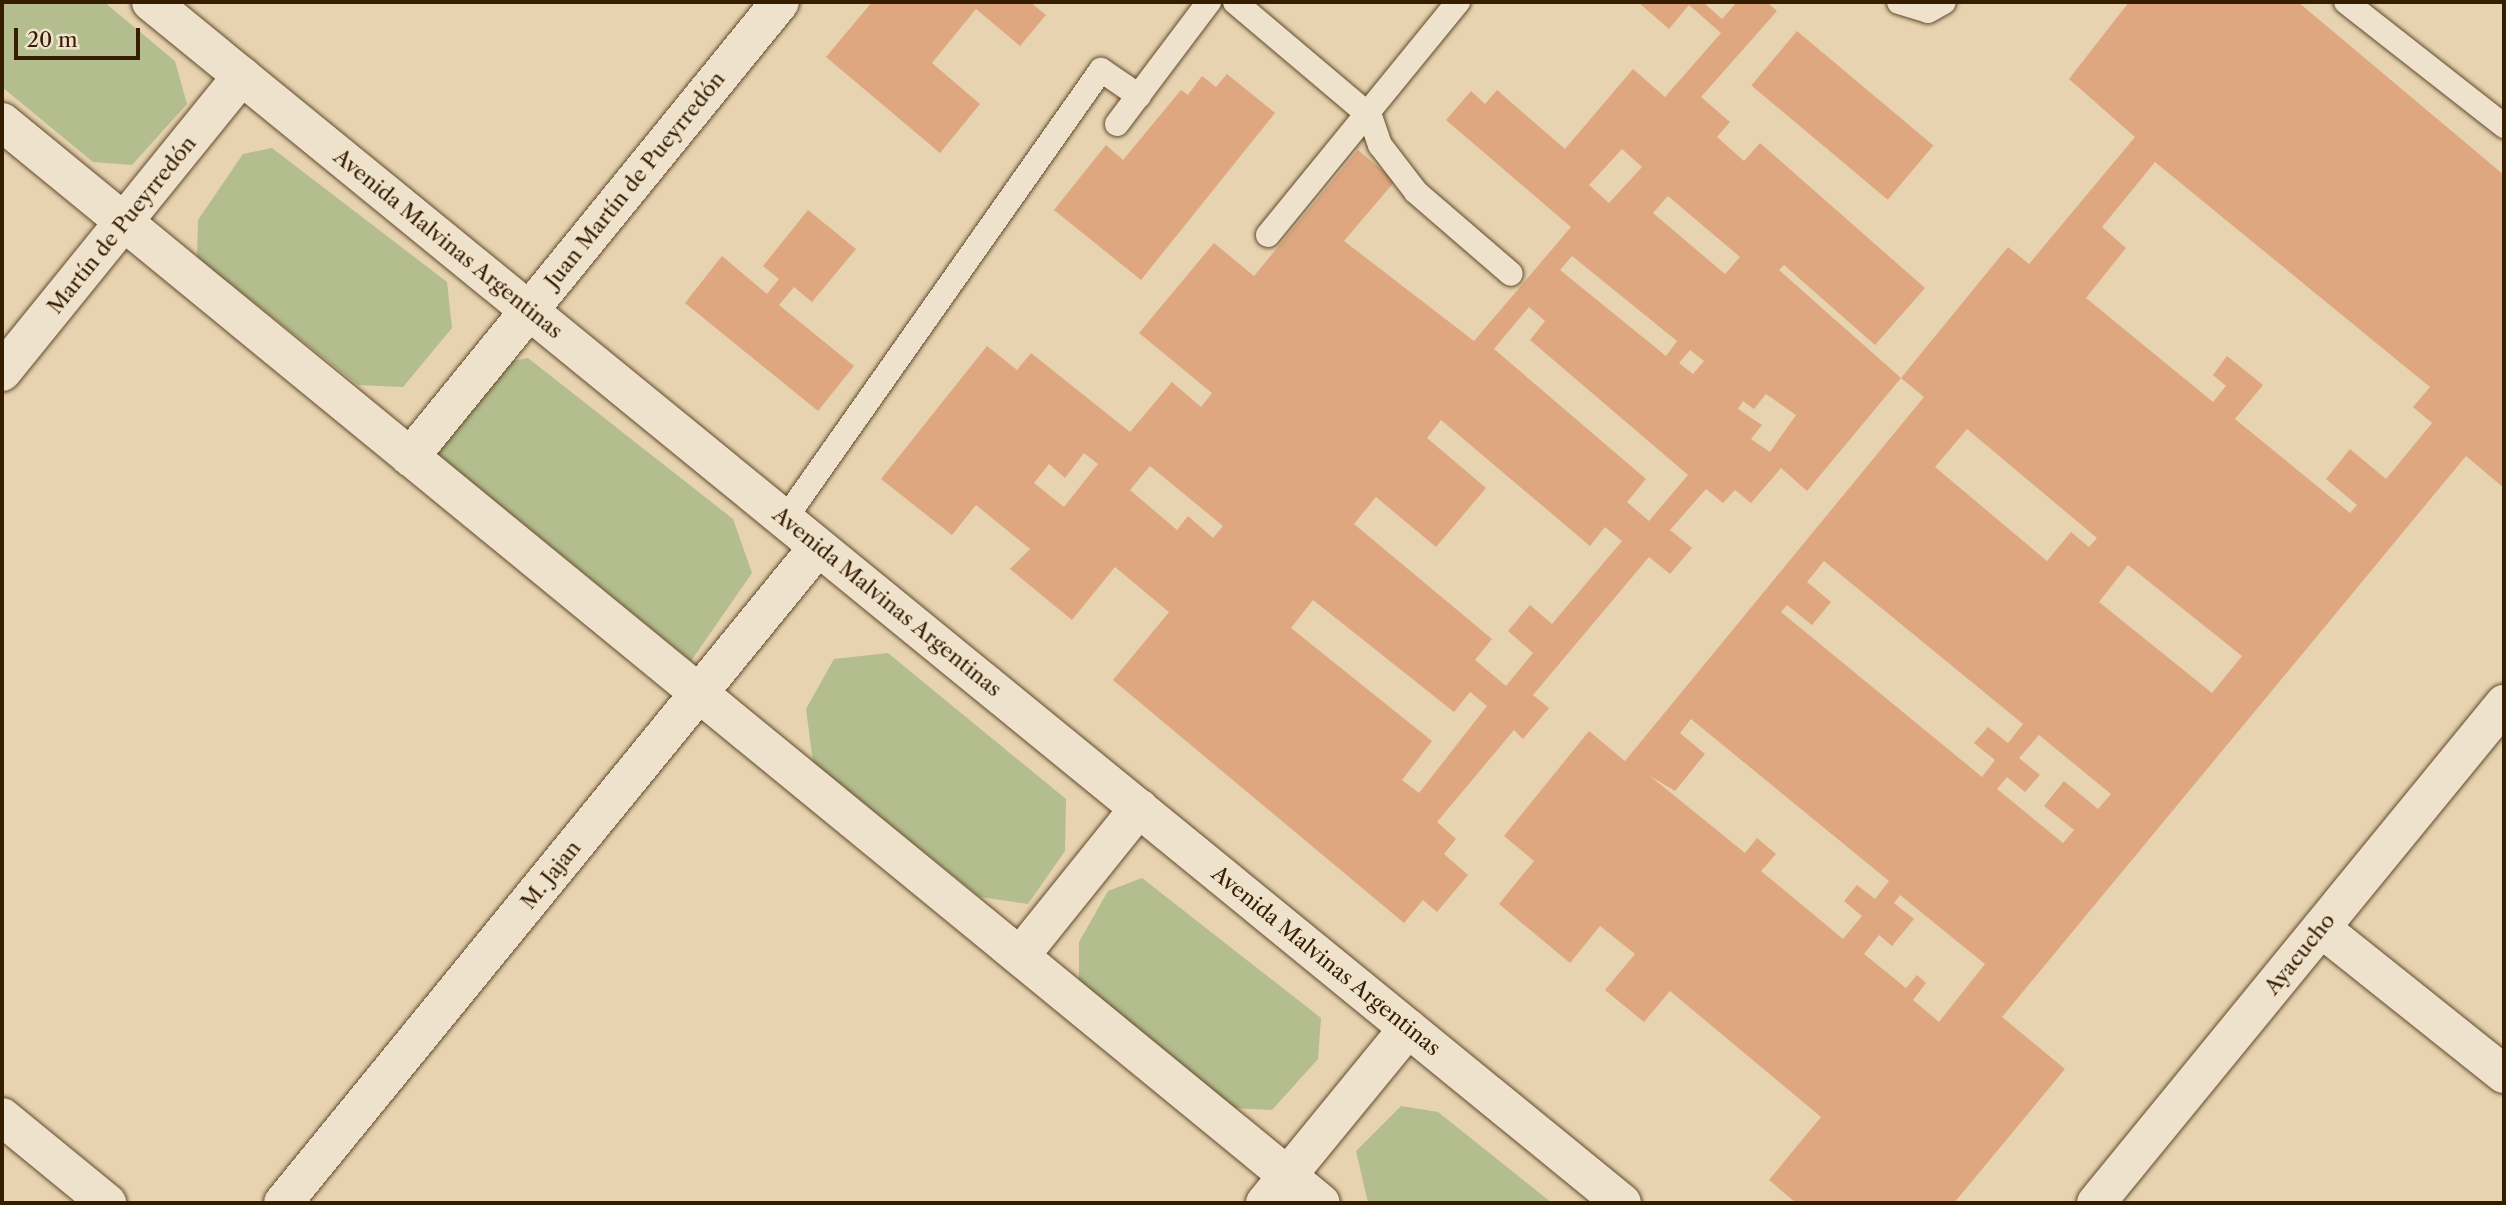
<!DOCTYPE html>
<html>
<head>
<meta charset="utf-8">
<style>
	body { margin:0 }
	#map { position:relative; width:2506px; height:1205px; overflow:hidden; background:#e7d3b0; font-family:"Libre Caslon Text",serif }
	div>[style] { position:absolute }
	.green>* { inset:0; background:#b3bd8d }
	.building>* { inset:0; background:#dea780; transform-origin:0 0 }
	.roads { filter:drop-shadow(0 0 2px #624a2c) drop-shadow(0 0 2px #624a2c) }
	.lane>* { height:24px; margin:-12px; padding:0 12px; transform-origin:12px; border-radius:12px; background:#efe2cc }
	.street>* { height:38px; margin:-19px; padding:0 19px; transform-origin:19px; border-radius:19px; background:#efe2cc }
	.secondary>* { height:38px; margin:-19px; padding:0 19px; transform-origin:19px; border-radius:19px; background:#efe2cc }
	span { translate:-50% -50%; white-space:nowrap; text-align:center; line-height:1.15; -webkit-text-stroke:6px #efe2cc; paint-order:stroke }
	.street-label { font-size:21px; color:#361d00 }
	.frame { position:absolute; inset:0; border:4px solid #361d00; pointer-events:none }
	.scale { position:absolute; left:14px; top:28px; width:126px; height:32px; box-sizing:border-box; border:4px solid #361d00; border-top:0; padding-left:9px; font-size:21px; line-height:24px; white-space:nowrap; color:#361d00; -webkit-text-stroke:5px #efe2cc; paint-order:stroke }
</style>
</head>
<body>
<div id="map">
	<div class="green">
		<i style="clip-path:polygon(2px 2px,104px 2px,175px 61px,187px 104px,132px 165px,93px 162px,2px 87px)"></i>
		<i style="clip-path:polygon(272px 148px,447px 282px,452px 328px,403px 387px,358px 385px,197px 257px,198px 220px,243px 154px)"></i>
		<i style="clip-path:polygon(528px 358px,733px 519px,752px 573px,691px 661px,433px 450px,498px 364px)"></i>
		<i style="clip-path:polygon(888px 653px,1066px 799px,1065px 851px,1028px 904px,980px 897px,813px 762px,806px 709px,834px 659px)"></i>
		<i style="clip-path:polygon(1142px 878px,1321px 1018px,1318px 1059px,1272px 1110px,1232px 1108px,1079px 982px,1079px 942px,1108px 891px)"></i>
		<i style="clip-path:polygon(1401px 1106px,1438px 1112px,1552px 1203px,1368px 1203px,1356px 1151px)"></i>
	</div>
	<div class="building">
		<i style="clip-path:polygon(872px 2px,1030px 2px,1046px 15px,1020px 46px,976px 9px,932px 63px,980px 104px,940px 153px,826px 57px)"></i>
		<i style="clip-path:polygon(evenodd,1638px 2px,1703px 2px,1722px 19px,1737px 2px,1767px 2px,1777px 11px,1701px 97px,1730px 122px,1717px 137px,1744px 161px,1760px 143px,1925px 288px,1875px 345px,1784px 265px,1779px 270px,1901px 378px,1807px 491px,1781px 468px,1751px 503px,1735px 490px,1723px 503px,1706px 489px,1670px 530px,1692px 548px,1670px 574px,1649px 557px,1533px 695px,1549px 708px,1523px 739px,1514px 730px,1437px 822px,1456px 839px,1444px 854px,1468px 875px,1437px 912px,1423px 900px,1404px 923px,1113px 680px,1169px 612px,1115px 567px,1072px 620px,1010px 569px,1030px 549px,976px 505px,952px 535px,881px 479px,987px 346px,1017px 370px,1031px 353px,1130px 432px,1172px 382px,1201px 407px,1212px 393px,1139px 333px,1214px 243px,1254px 276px,1358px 150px,1395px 181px,1344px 241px,1474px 341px,1571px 227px,1446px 120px,1471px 91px,1485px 104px,1497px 90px,1565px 149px,1633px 69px,1665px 97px,1721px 33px,1689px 5px,1669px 29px,1638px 2px,1622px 149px,1642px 167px,1609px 203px,1589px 185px,1622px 149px,1638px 2px,1668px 196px,1740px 257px,1725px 274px,1653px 213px,1668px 196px,1638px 2px,1572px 256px,1677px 341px,1666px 356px,1560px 270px,1572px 256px,1638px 2px,1529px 307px,1545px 321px,1530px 340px,1688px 475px,1649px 521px,1627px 502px,1646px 479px,1494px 349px,1529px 307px,1638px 2px,1690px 350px,1704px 361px,1693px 374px,1679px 363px,1690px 350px,1638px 2px,1766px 394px,1796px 415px,1770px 452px,1751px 439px,1762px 425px,1738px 409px,1743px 401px,1754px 409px,1766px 394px,1638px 2px,1441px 420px,1590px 546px,1605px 527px,1622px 541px,1552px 624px,1530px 605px,1508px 631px,1533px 653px,1506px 686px,1475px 660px,1492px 639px,1354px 524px,1376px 497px,1436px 547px,1486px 488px,1427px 438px,1441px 420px,1638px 2px,1084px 453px,1098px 464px,1064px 507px,1034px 483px,1049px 464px,1065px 478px,1084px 453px,1638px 2px,1150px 466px,1223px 526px,1213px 538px,1188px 516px,1177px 530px,1130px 490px,1150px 466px,1638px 2px,1313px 600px,1454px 712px,1470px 692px,1487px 706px,1419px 793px,1402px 780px,1432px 741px,1291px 628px,1313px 600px)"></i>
		<i style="clip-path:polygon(evenodd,2129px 2px,2298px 2px,2504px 175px,2504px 488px,2466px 456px,2002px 1017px,2065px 1069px,1954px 1203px,1796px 1203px,1769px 1180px,1821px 1117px,1670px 991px,1644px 1022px,1605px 990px,1635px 954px,1600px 926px,1570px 963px,1499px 904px,1534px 861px,1504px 836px,1589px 731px,1625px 761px,1924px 397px,1901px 378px,2008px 247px,2029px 264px,2135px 137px,2069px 79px,2129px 2px,2155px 162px,2430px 387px,2413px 407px,2432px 423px,2386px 479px,2350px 449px,2326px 479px,2357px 505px,2350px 513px,2235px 419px,2263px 385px,2227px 356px,2213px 375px,2226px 386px,2213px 402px,2086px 298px,2126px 248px,2102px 227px,2155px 162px,2129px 2px,1967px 429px,2097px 538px,2089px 547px,2071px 532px,2047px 561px,1935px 467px,1967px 429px,2129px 2px,1824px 561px,2023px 724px,2008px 743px,1988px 727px,1974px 743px,1995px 760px,1982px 777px,1781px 612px,1787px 605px,1812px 625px,1831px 602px,1807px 582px,1824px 561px,2129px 2px,2128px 565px,2242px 656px,2212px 693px,2099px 602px,2128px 565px,2129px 2px,1691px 719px,1889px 881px,1875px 899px,1857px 885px,1844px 901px,1862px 916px,1843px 939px,1761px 871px,1776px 854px,1757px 838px,1745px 853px,1650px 776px,1675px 791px,1705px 754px,1680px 733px,1691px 719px,2129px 2px,2039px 735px,2111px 794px,2098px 809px,2064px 781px,2044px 806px,2074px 830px,2063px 843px,1997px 789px,2007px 777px,2025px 792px,2040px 775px,2019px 758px,2039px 735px,2129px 2px,1900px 895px,1985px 964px,1939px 1022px,1913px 1000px,1926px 983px,1917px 975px,1906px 988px,1864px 954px,1879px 935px,1892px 946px,1914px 919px,1894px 903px,1900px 895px)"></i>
		<i style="left:1797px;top:31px;width:178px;height:71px;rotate:40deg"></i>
		<i style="clip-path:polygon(1227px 74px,1275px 113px,1141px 280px,1054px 210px,1106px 145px,1123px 160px,1181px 90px,1188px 95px,1202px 76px,1216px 87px)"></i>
		<i style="clip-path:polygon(808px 210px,856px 249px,812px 302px,794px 287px,779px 305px,854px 366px,818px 411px,685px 303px,722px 256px,767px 294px,779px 279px,763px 266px)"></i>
	</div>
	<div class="roads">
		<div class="lane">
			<i style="left:1235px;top:2px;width:177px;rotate:40.2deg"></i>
			<i style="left:1370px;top:116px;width:31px;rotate:71deg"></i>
			<i style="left:1380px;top:145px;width:59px;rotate:52.5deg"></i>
			<i style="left:1416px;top:192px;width:125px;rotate:40.8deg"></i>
			<i style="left:1899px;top:2px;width:30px;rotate:17deg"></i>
			<i style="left:1928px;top:11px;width:18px;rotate:-29deg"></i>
			<i style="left:2346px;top:2px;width:201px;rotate:38.1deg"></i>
			<i style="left:1117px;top:124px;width:153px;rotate:-53deg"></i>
			<i style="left:1268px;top:235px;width:301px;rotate:-50.8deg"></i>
			<i style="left:785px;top:519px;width:549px;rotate:-54.86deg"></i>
			<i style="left:1101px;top:70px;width:46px;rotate:34.4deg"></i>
		</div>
		<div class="street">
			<i style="left:2px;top:372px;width:381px;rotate:-51deg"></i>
			<i style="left:410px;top:457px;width:586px;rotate:-50.88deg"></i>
			<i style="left:2321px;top:928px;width:234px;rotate:38.6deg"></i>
			<i style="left:2px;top:1117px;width:136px;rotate:39.3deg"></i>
			<i style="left:283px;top:1203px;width:846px;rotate:-50.8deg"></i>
			<i style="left:1265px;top:1203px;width:226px;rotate:-50.7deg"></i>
			<i style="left:2096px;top:1203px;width:645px;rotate:-50.73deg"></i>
		</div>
		<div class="secondary">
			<i style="left:151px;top:2px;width:1899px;rotate:39.23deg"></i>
			<i style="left:2px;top:122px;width:1705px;rotate:39.34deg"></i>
			<i style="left:1020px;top:956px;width:190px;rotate:-51.2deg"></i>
		</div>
	</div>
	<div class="street-label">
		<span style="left:635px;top:180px;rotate:-51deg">Juan Martín de Pueyrredón</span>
		<span style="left:122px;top:225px;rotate:-51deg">Martín de Pueyrredón</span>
		<span style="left:448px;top:244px;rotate:39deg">Avenida Malvinas Argentinas</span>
		<span style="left:887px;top:602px;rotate:39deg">Avenida Malvinas Argentinas</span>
		<span style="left:551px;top:875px;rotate:-51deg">M. Jajan</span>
		<span style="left:2300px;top:954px;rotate:-51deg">Ayacucho</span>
		<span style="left:1326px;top:961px;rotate:39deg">Avenida Malvinas Argentinas</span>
	</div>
	<div class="frame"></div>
	<div class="scale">20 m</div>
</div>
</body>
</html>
